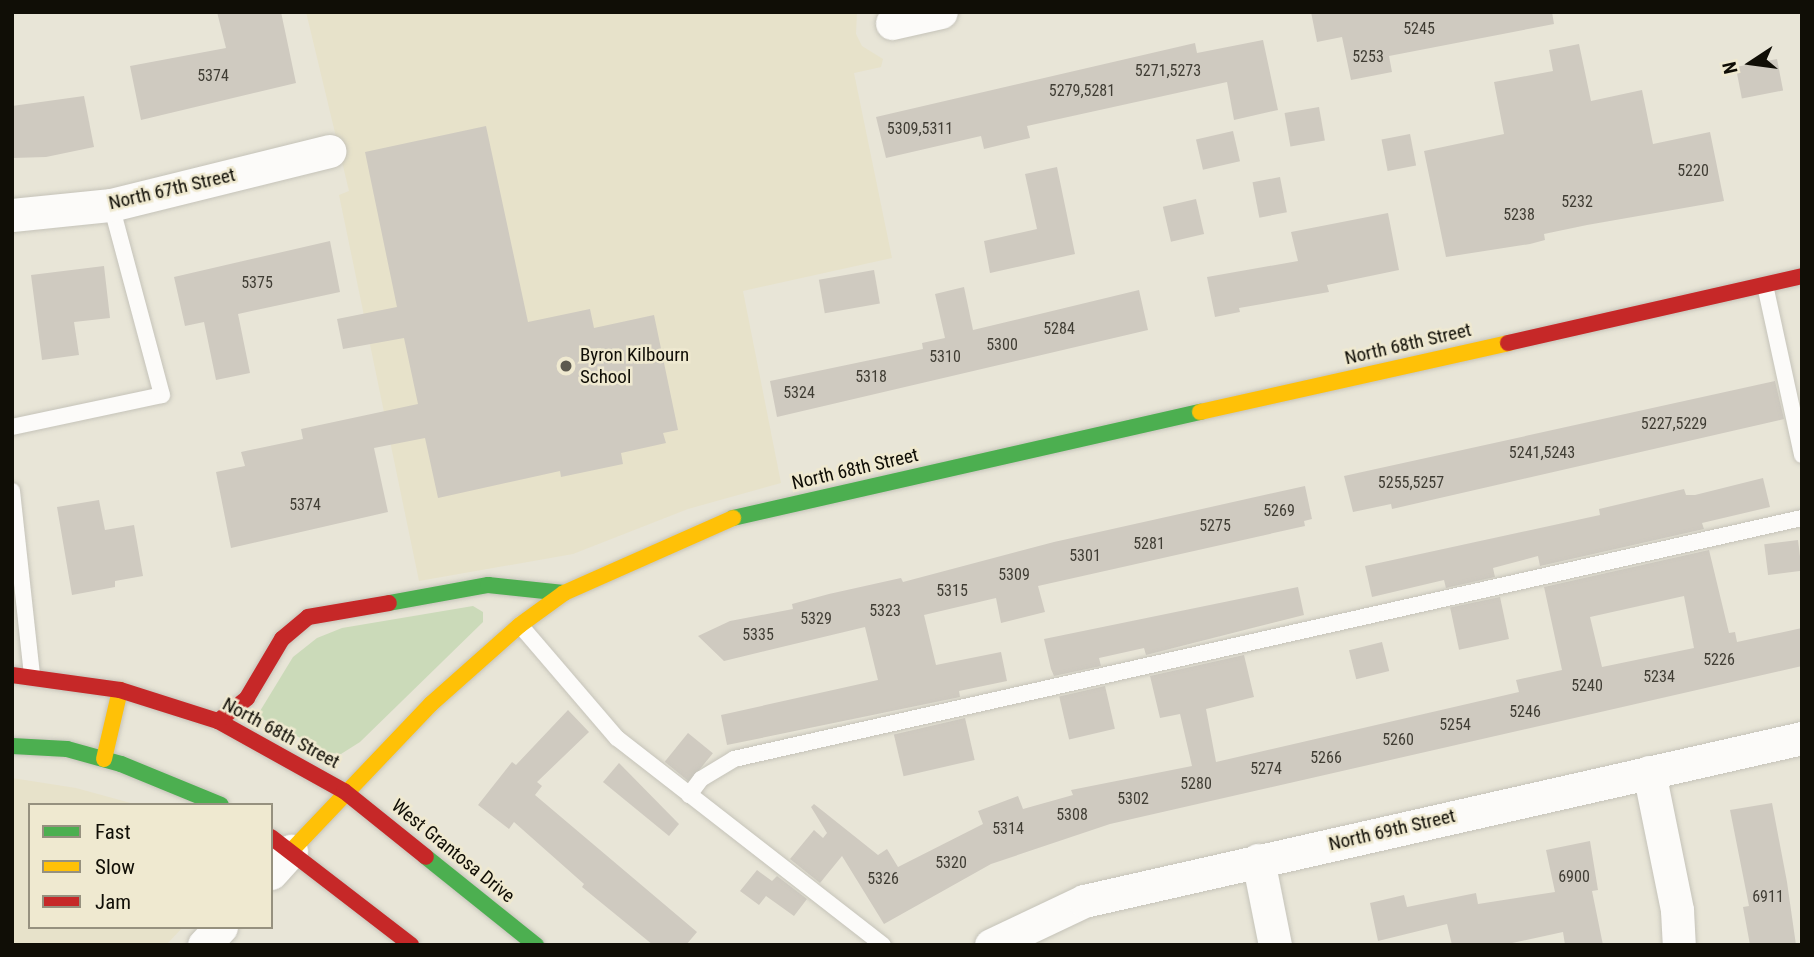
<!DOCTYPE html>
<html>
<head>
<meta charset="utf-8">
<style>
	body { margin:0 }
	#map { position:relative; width:1814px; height:957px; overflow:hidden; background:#e8e5d7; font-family:"Roboto Condensed",sans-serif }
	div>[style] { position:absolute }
	.built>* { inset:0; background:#e7e2ca }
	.green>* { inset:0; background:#cbdab9 }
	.building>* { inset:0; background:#cfcac0; transform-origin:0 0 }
	.roads { filter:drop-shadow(0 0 2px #c5c3b9) drop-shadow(0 0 2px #c5c3b9) }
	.lane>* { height:16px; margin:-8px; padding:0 8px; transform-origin:8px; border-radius:8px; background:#fcfbf9 }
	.street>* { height:33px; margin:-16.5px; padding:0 16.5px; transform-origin:16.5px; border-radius:16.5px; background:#fcfbf9 }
	.fast>* { height:16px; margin:-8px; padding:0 8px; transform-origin:8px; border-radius:8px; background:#4caf50 }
	.slow>* { height:16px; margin:-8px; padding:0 8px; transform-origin:8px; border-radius:8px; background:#ffc107 }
	.jam>* { height:16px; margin:-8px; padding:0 8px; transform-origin:8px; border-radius:8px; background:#c62828 }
	.dots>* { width:19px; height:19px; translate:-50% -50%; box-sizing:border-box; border:4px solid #efe9d0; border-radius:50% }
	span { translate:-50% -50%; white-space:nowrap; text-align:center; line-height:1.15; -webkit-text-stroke:5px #efe9d0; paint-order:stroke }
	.number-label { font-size:16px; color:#403d34 }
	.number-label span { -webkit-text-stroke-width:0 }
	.street-label { font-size:19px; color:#100e06 }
	.poi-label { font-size:19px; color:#100e06 }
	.left { translate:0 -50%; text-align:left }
	.frame { position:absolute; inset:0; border:14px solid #100e06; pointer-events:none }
	.legend { position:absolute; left:28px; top:803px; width:245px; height:126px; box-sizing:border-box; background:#efe9d0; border:2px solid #96917f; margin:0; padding:9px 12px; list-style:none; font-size:21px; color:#100e06 }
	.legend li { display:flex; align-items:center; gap:14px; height:35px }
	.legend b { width:35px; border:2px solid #96917f }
	.north { position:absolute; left:1716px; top:28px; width:70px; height:70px; -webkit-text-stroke:5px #efe9d0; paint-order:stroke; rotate:257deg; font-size:19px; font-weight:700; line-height:28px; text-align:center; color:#100e06 }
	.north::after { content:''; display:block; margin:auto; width:24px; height:32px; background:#100e06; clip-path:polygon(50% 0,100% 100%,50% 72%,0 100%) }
</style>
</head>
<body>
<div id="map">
	<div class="built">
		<i style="clip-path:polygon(306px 12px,857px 12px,856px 34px,862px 46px,883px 59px,881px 67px,854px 73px,892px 258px,743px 291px,781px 483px,688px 509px,573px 554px,419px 581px,339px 195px,349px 191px)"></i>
		<i style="clip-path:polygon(12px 778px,76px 788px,138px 805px,30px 805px,30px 927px,183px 927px,166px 945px,12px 945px)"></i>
	</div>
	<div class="green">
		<i style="clip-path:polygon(473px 606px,483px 612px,483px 622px,360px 742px,341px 754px,330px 753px,257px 716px,293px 657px,317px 638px,342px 628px)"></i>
	</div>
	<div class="building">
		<i style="clip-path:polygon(217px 12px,281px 12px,296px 83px,141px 120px,130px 66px,226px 48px)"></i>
		<i style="clip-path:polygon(1311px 12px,1552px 12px,1554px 24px,1389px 56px,1392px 72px,1351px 80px,1342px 37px,1317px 42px)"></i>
		<i style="clip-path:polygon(1263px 40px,1278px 110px,1234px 120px,1227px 82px,1027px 126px,1030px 138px,984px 149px,981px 136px,886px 158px,876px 117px,1195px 43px,1197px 53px)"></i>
		<i style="clip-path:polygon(1579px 44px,1591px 101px,1642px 90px,1653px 144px,1710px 132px,1724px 201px,1587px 225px,1544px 234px,1545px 240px,1530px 244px,1446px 257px,1424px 151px,1504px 134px,1494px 82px,1553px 71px,1549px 50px)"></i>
		<i style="left:1777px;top:59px;width:32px;height:42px;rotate:79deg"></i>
		<i style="clip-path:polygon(84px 96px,94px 147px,46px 157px,12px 158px,12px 106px)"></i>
		<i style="left:1319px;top:107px;width:34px;height:35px;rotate:80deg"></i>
		<i style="clip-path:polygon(486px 126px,528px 322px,590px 309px,594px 328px,654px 315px,678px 430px,663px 433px,666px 443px,621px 453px,623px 464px,561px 477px,560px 471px,438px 498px,425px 438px,374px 448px,388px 512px,231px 548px,216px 472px,245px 466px,241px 452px,303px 439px,301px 429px,418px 404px,404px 338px,343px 349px,337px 319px,397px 307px,365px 152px)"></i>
		<i style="left:1233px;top:131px;width:31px;height:38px;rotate:77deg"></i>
		<i style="left:1410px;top:134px;width:32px;height:29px;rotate:79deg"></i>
		<i style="clip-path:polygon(1057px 167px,1075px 254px,990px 273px,984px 241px,1037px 229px,1025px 174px)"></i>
		<i style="left:1280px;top:177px;width:36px;height:28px;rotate:79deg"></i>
		<i style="left:1196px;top:199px;width:36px;height:34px;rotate:77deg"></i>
		<i style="clip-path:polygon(1388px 213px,1399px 270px,1327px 285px,1329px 292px,1239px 308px,1240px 312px,1215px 317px,1207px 277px,1298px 261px,1291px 232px)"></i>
		<i style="clip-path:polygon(330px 241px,340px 292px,238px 314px,250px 373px,216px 380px,204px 322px,185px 326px,174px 277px)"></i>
		<i style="clip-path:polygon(104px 266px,110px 318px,74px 322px,79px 355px,42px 360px,31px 275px)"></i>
		<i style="left:874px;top:270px;width:34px;height:56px;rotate:80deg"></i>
		<i style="clip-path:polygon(964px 287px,973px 330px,1139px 290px,1148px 330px,777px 417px,770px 381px,923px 349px,922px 343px,945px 338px,935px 294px)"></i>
		<i style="clip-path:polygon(1775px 381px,1784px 419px,1392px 509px,1391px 504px,1353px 512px,1344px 476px)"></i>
		<i style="clip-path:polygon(1763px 478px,1770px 507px,1702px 523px,1704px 529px,1540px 566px,1538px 556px,1493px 568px,1495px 577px,1446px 588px,1444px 580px,1372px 597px,1365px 566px,1600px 515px,1599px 509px,1684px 489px,1686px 495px,1695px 495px)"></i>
		<i style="clip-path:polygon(1305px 486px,1312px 519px,1304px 521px,1305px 526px,1038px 586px,1045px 612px,1001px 623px,996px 598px,924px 615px,936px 665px,1001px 652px,1007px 681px,959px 691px,960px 697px,727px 745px,721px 715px,878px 680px,865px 627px,724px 661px,698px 636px,730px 621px,793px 609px,792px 604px,829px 594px,901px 578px,903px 582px,1054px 542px)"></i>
		<i style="clip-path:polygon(99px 500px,105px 530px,134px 525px,143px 576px,115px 581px,115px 587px,72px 595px,57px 507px)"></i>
		<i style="left:1798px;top:540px;width:31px;height:34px;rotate:83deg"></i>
		<i style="clip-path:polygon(evenodd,1709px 550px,1729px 633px,1735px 632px,1737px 642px,1802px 628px,1802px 666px,1110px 824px,991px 864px,884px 924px,842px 856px,820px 883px,790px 859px,814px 830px,823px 838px,827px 833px,811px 807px,814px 804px,878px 855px,887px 849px,898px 867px,983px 824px,978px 811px,1018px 796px,1023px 809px,1073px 795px,1071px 790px,1192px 766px,1180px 714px,1160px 718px,1150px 676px,1244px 655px,1254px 697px,1206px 709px,1216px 762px,1519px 692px,1516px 680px,1562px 670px,1544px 587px,1709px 550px,1684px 596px,1694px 648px,1602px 667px,1590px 617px,1684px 596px)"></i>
		<i style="clip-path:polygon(1298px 587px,1304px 615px,1146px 655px,1144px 648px,1099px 658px,1101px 666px,1054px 676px,1051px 669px,1044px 639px)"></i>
		<i style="left:1500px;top:597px;width:43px;height:51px;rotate:78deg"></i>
		<i style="left:1382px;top:642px;width:30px;height:34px;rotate:76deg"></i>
		<i style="left:1105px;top:686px;width:44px;height:47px;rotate:77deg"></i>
		<i style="clip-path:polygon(568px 710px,589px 732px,537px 782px,542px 786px,535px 795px,697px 932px,686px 945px,653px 945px,582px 887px,584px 884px,514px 822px,509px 829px,478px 805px,512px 762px,516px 765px)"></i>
		<i style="left:965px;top:718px;width:43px;height:73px;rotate:77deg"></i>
		<i style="left:688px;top:733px;width:32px;height:37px;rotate:39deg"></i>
		<i style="clip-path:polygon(619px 763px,679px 824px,669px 836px,603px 782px)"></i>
		<i style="clip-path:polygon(1772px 803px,1787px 882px,1796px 945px,1750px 945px,1743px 907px,1749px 906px,1730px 810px)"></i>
		<i style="clip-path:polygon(1590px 841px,1598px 890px,1592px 891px,1603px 945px,1565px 945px,1563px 932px,1503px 945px,1452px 945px,1447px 924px,1378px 941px,1370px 903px,1404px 895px,1407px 907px,1476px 893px,1478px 904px,1555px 892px,1546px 850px)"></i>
		<i style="clip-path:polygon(757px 870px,772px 881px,777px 876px,807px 899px,794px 916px,766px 896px,759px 905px,740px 891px)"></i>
	</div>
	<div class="roads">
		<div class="lane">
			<i style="left:1765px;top:285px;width:174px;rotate:77.7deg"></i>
			<i style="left:12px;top:427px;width:153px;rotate:-12deg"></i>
			<i style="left:162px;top:395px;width:197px;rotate:-105deg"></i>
			<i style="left:12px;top:491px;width:186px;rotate:83.8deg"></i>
			<i style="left:520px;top:625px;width:149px;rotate:49.4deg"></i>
			<i style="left:617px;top:738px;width:337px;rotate:37.9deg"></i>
			<i style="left:689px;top:795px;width:20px;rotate:-53deg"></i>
			<i style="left:701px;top:779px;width:39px;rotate:-31deg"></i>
			<i style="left:734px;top:759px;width:1095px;rotate:-12.72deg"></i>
		</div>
		<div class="street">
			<i style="left:892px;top:23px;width:50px;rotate:-12.7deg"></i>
			<i style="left:12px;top:215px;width:100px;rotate:-5.8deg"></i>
			<i style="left:111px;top:205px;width:225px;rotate:-13.9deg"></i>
			<i style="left:1649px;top:772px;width:141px;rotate:78.5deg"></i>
			<i style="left:1677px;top:910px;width:35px;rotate:87deg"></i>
			<i style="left:1258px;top:860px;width:87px;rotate:78.7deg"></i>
			<i style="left:271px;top:873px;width:30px;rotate:-48deg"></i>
			<i style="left:204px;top:945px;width:25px;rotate:-47deg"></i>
			<i style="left:991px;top:945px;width:103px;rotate:-25.3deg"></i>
			<i style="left:1084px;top:901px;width:736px;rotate:-12.79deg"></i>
		</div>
		<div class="fast">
			<i style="left:733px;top:518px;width:479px;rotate:-12.8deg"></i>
			<i style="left:389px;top:603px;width:101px;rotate:-10.3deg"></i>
			<i style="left:488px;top:585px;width:76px;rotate:6deg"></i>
			<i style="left:12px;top:746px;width:55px;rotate:3.1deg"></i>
			<i style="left:67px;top:749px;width:56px;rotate:15.5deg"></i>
			<i style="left:121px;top:764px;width:108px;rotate:22.3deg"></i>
			<i style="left:426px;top:857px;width:141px;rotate:38.7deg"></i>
		</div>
		<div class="slow">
			<i style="left:1200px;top:412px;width:316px;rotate:-12.6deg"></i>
			<i style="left:104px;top:759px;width:71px;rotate:-76.9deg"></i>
			<i style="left:291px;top:851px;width:203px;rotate:-46.4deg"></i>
			<i style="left:431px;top:704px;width:119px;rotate:-41.6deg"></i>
			<i style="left:520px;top:625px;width:54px;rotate:-36deg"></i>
			<i style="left:564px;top:593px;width:185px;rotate:-23.9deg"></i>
		</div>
		<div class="jam">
			<i style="left:1508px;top:343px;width:302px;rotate:-12.8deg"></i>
			<i style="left:12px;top:675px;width:109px;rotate:7.9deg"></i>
			<i style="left:120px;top:690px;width:103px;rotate:17.6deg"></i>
			<i style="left:218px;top:721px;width:144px;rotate:29.1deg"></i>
			<i style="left:344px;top:791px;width:105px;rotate:38.8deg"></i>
			<i style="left:218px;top:721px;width:37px;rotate:-38deg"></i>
			<i style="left:247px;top:698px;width:69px;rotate:-59.3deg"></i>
			<i style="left:282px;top:639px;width:34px;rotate:-40deg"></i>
			<i style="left:308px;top:617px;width:82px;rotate:-9.8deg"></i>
			<i style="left:271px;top:837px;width:177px;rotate:37.6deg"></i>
		</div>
	</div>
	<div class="dots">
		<i style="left:566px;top:366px;background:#5c594f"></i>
	</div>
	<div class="number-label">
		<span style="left:1419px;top:29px">5245</span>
		<span style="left:1368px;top:57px">5253</span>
		<span style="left:1168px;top:71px">5271,5273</span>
		<span style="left:213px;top:76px">5374</span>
		<span style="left:1082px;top:91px">5279,5281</span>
		<span style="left:920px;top:129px">5309,5311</span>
		<span style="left:1693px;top:171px">5220</span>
		<span style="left:1577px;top:202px">5232</span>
		<span style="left:1519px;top:215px">5238</span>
		<span style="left:257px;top:283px">5375</span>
		<span style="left:1059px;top:329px">5284</span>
		<span style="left:1002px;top:345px">5300</span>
		<span style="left:945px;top:357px">5310</span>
		<span style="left:871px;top:377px">5318</span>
		<span style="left:799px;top:393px">5324</span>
		<span style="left:1674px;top:424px">5227,5229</span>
		<span style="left:1542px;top:453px">5241,5243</span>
		<span style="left:1411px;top:483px">5255,5257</span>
		<span style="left:305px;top:505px">5374</span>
		<span style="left:1279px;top:511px">5269</span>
		<span style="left:1215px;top:526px">5275</span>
		<span style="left:1149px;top:544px">5281</span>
		<span style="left:1085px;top:556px">5301</span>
		<span style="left:1014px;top:575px">5309</span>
		<span style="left:952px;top:591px">5315</span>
		<span style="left:885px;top:611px">5323</span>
		<span style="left:816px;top:619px">5329</span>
		<span style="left:758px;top:635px">5335</span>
		<span style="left:1719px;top:660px">5226</span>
		<span style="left:1659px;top:677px">5234</span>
		<span style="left:1587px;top:686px">5240</span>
		<span style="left:1525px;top:712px">5246</span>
		<span style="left:1455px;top:725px">5254</span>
		<span style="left:1398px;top:740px">5260</span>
		<span style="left:1326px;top:758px">5266</span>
		<span style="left:1266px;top:769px">5274</span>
		<span style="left:1196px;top:784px">5280</span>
		<span style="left:1133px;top:799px">5302</span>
		<span style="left:1072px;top:815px">5308</span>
		<span style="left:1008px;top:829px">5314</span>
		<span style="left:951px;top:863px">5320</span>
		<span style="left:1574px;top:877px">6900</span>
		<span style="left:883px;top:879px">5326</span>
		<span style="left:1768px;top:897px">6911</span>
	</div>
	<div class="street-label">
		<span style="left:172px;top:189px;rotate:-13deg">North 67th Street</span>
		<span style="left:1408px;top:344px;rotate:-13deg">North 68th Street</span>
		<span style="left:855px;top:469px;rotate:-13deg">North 68th Street</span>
		<span style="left:281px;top:733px;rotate:28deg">North 68th Street</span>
		<span style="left:1392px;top:830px;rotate:-13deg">North 69th Street</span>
		<span style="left:453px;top:851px;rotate:39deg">West Grantosa Drive</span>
	</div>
	<div class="poi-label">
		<span class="left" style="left:580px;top:366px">Byron Kilbourn<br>School</span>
	</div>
	<div class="frame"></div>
	<ul class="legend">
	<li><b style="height:9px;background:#4caf50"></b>Fast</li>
	<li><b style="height:9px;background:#ffc107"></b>Slow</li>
	<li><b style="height:9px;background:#c62828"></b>Jam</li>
	</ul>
	<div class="north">N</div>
</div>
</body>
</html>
